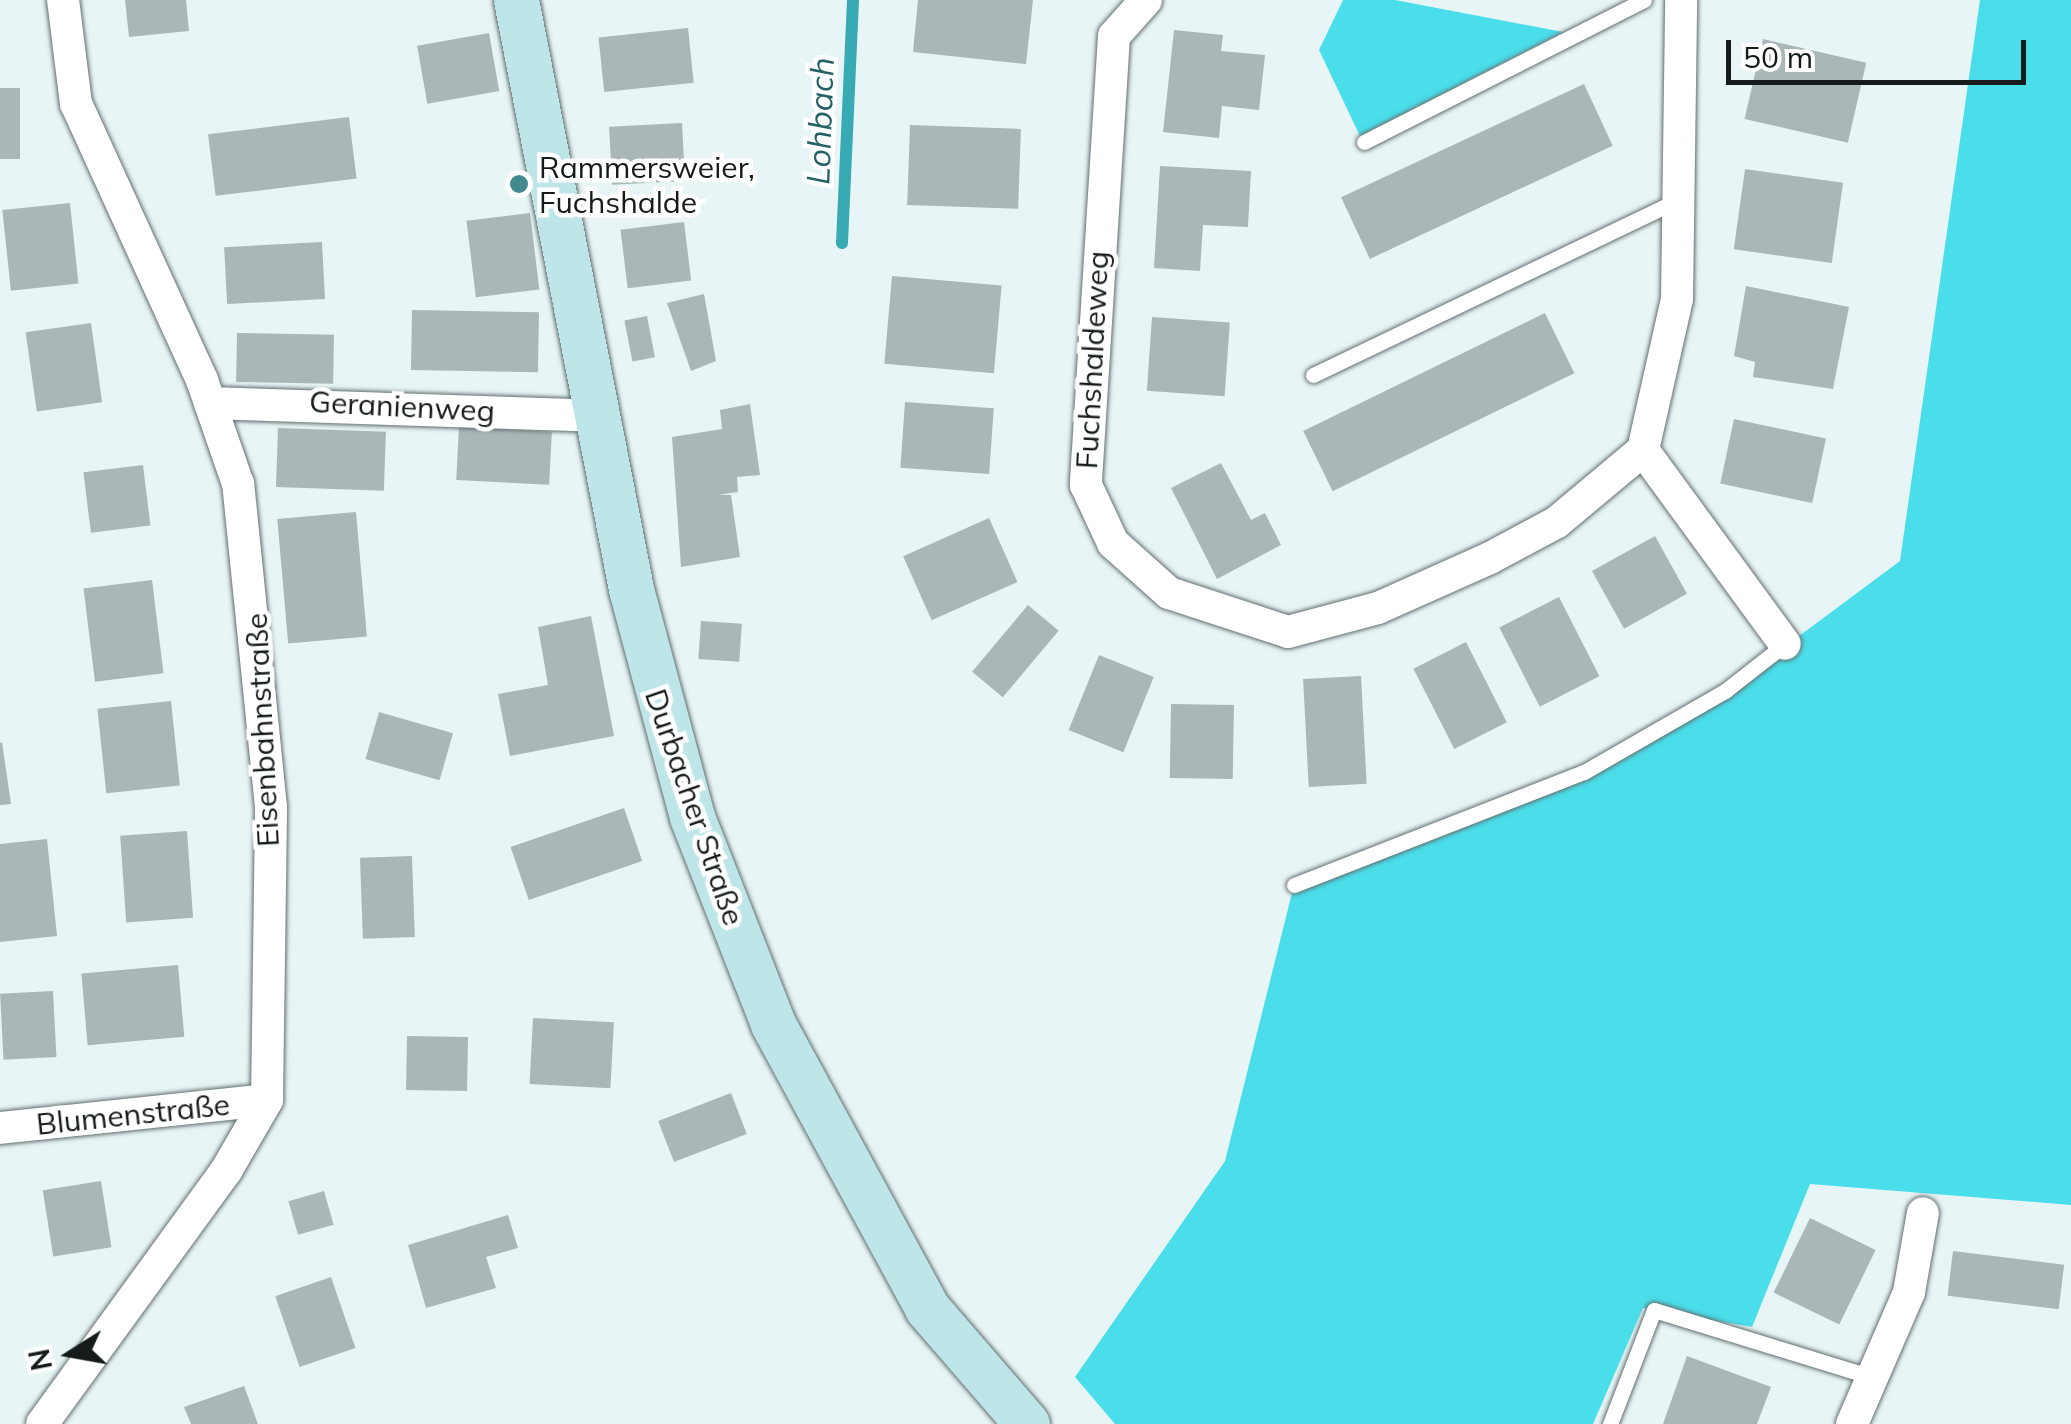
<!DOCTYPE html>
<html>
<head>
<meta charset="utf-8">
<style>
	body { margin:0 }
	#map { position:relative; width:2071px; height:1424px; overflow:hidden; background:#e8f5f6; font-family:Mulish,sans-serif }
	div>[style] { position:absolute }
	.green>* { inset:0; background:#4adeea }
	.stream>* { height:12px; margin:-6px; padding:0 6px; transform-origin:6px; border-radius:6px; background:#38aab3 }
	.building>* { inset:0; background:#aab7b8; transform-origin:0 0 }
	.roads { filter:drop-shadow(0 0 2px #626e6f) drop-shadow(0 0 2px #626e6f) }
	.lane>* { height:15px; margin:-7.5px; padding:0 7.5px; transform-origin:7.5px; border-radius:7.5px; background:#fff }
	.street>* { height:32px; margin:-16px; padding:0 16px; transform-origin:16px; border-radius:16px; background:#fff }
	.secondary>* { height:45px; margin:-22.5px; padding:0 22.5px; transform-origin:22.5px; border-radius:22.5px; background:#bee6e9 }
	.dots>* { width:28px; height:28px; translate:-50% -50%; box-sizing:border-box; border:5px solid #fff; border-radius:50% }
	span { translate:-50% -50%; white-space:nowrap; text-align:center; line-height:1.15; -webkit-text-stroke:9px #fff; paint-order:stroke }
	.poi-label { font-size:30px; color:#151a1a }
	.left { translate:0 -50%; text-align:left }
	.street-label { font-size:30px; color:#151a1a }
	.water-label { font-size:32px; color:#246165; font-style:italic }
	.north { position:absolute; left:20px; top:1304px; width:100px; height:100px; -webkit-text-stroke:8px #fff; paint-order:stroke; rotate:259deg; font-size:28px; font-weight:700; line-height:40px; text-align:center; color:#151a1a }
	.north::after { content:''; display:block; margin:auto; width:35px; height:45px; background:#151a1a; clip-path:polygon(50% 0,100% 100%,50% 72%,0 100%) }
	.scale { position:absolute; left:1726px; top:40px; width:300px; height:45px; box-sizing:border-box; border:5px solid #151a1a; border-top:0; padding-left:12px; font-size:30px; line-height:35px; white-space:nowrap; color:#151a1a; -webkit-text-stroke:8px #fff; paint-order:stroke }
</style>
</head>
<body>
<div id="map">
	<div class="green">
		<i style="clip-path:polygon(1343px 0,1395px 0,1563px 32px,1360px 136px,1319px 50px)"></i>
		<i style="clip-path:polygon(1980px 0,2071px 0,2071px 1205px,1810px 1184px,1752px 1327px,1643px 1308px,1593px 1424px,1115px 1424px,1075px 1377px,1225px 1161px,1294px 885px,1514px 806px,1725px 691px,1900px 561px)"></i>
	</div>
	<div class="stream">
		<i style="left:842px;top:243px;width:243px;rotate:-87.4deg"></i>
	</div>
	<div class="building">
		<i style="clip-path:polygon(125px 0,186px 0,189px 31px,129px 37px)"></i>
		<i style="clip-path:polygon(918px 0,1033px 0,1026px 64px,913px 52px)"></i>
		<i style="left:688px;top:28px;width:55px;height:90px;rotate:84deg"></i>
		<i style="clip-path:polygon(1174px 30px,1223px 35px,1221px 51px,1265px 55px,1259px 110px,1222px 106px,1219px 138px,1163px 132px)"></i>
		<i style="left:489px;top:33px;width:59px;height:73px;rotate:80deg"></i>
		<i style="left:1763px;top:39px;width:106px;height:82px;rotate:13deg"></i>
		<i style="left:1584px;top:84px;width:68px;height:268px;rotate:65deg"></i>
		<i style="left:0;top:88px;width:20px;height:71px"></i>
		<i style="left:349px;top:117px;width:62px;height:142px;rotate:83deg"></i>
		<i style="left:682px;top:123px;width:58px;height:73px;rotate:87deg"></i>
		<i style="left:910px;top:125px;width:111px;height:80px;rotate:2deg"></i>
		<i style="clip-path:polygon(1160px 166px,1251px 171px,1248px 227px,1203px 225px,1200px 271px,1154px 268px)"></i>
		<i style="left:1745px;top:169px;width:99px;height:81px;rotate:8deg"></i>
		<i style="left:70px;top:203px;width:81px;height:68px;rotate:84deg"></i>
		<i style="left:530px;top:213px;width:77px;height:64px;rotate:83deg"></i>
		<i style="left:684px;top:222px;width:59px;height:64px;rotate:83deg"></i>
		<i style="left:322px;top:242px;width:57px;height:98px;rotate:87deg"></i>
		<i style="left:892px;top:276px;width:110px;height:88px;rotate:5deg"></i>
		<i style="clip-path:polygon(1746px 286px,1849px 307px,1833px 389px,1753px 377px,1755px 362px,1734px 356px)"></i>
		<i style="clip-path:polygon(704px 294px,716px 361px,691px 371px,667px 303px)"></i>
		<i style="left:412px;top:310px;width:127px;height:60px;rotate:1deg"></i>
		<i style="left:1545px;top:313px;width:67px;height:269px;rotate:64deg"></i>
		<i style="left:647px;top:316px;width:42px;height:23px;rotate:79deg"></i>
		<i style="left:1152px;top:317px;width:78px;height:74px;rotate:4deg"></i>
		<i style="left:91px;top:323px;width:80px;height:66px;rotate:82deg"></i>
		<i style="left:237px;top:333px;width:97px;height:49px;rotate:1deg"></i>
		<i style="left:905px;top:402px;width:89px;height:66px;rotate:4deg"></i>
		<i style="clip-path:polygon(750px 404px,760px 475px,737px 477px,738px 492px,718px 495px,731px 495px,740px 557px,681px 567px,672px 437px,722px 429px,720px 410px)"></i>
		<i style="left:1734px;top:419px;width:94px;height:66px;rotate:12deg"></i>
		<i style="left:459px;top:427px;width:93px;height:53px;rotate:3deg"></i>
		<i style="left:278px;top:428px;width:108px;height:59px;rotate:2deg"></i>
		<i style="clip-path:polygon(1221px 463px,1251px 520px,1265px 513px,1281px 545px,1217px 579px,1171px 488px)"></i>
		<i style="left:143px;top:465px;width:61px;height:60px;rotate:83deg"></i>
		<i style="left:356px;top:512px;width:125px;height:79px;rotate:85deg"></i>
		<i style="left:989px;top:518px;width:70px;height:94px;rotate:66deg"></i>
		<i style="left:1655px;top:536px;width:66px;height:72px;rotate:61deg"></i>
		<i style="left:152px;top:580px;width:94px;height:69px;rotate:83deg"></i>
		<i style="left:1559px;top:597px;width:89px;height:67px;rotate:63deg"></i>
		<i style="left:1028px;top:605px;width:40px;height:87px;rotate:40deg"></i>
		<i style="clip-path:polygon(591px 616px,614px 736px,510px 756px,498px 694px,548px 685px,538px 627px)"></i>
		<i style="left:701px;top:621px;width:41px;height:38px;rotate:4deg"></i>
		<i style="left:1466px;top:642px;width:90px;height:59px;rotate:63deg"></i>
		<i style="left:1099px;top:655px;width:59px;height:81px;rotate:22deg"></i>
		<i style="left:1361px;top:676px;width:108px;height:58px;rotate:87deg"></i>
		<i style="left:171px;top:701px;width:85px;height:74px;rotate:84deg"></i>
		<i style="left:1171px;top:704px;width:63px;height:74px;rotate:1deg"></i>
		<i style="left:379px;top:712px;width:77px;height:49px;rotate:16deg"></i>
		<i style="clip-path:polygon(2px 742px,11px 804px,0 805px,0 743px)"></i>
		<i style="left:624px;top:808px;width:56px;height:120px;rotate:71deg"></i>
		<i style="left:187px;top:831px;width:87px;height:67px;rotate:86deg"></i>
		<i style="clip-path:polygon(47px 839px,57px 936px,0 942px,0 844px)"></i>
		<i style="left:412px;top:856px;width:81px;height:52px;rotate:88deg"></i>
		<i style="left:178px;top:965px;width:72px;height:97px;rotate:85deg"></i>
		<i style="left:53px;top:991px;width:66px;height:53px;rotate:87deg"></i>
		<i style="left:533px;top:1018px;width:81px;height:66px;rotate:3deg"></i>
		<i style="left:407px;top:1036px;width:61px;height:54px;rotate:1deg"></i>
		<i style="left:731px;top:1093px;width:44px;height:78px;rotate:69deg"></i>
		<i style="left:101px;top:1181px;width:67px;height:59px;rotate:81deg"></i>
		<i style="left:324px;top:1191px;width:35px;height:37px;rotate:74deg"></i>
		<i style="clip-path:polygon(508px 1215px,518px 1248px,486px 1257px,496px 1288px,426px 1308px,408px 1245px)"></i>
		<i style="left:1810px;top:1218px;width:73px;height:83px;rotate:26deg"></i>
		<i style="left:1953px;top:1251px;width:112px;height:45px;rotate:7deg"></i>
		<i style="left:331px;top:1277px;width:75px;height:59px;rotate:71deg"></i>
		<i style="clip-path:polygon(1687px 1356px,1771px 1387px,1757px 1424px,1663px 1424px)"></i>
		<i style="clip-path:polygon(244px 1386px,258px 1424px,191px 1424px,184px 1407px)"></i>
	</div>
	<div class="roads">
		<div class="lane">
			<i style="left:1364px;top:142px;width:314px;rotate:-26.9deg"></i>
			<i style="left:1313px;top:375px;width:406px;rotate:-25.6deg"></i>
			<i style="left:1294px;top:885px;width:311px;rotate:-21.3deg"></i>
			<i style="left:1584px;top:772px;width:163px;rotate:-29.9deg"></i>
			<i style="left:1725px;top:691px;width:76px;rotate:-38.1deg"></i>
			<i style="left:1610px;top:1424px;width:122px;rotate:-68.9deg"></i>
			<i style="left:1654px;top:1310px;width:228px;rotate:17.1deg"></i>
		</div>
		<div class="street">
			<i style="left:1146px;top:0;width:48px;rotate:131.6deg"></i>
			<i style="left:1114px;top:36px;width:450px;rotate:93.6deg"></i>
			<i style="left:1086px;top:485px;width:64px;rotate:65deg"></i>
			<i style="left:1113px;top:543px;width:75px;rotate:41.8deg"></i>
			<i style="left:1169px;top:593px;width:125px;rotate:18.1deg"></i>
			<i style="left:1288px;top:632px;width:93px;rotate:-14.9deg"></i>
			<i style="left:1378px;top:608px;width:123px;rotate:-24.1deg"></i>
			<i style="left:1490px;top:558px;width:76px;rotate:-28.2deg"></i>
			<i style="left:1557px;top:522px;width:112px;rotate:-39.9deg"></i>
			<i style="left:1643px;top:450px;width:155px;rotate:-77.3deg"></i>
			<i style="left:1677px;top:299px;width:299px;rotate:-89.2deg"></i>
			<i style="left:210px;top:403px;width:385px;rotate:1.9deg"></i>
			<i style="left:1643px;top:450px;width:240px;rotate:53.8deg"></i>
			<i style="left:0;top:1128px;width:268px;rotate:-6deg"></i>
			<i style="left:42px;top:1424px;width:313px;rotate:-54deg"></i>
			<i style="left:226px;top:1171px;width:82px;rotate:-60deg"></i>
			<i style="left:267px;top:1100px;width:293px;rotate:-89.2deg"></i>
			<i style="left:271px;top:807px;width:325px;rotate:-95.8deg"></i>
			<i style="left:238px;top:484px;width:110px;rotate:-109.1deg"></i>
			<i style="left:202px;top:380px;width:303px;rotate:-114.5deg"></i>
			<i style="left:76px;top:104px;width:105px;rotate:-97.1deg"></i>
			<i style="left:1852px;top:1424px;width:144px;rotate:-66.6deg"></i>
			<i style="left:1909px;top:1292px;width:80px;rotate:-80deg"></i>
		</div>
		<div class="secondary">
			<i style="left:516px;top:0;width:600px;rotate:78.95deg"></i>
			<i style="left:631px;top:589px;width:236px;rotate:75deg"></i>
			<i style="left:692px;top:817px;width:222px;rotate:68.6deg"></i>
			<i style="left:773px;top:1024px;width:323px;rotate:61.5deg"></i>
			<i style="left:927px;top:1308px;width:153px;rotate:49.2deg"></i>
		</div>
	</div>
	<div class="dots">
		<i style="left:519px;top:184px;background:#428a90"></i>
	</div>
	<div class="poi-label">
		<span class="left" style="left:539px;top:184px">Rammersweier,<br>Fuchshalde</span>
	</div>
	<div class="street-label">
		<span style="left:1092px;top:360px;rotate:-87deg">Fuchshaldeweg</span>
		<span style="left:402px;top:406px;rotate:3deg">Geranienweg</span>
		<span style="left:262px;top:730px;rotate:-93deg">Eisenbahnstraße</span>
		<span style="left:695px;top:807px;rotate:71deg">Durbacher Straße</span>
		<span style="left:133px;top:1114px;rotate:-6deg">Blumenstraße</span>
	</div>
	<div class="water-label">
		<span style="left:820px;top:121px;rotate:-88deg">Lohbach</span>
	</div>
	<div class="north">N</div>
	<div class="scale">50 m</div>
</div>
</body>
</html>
